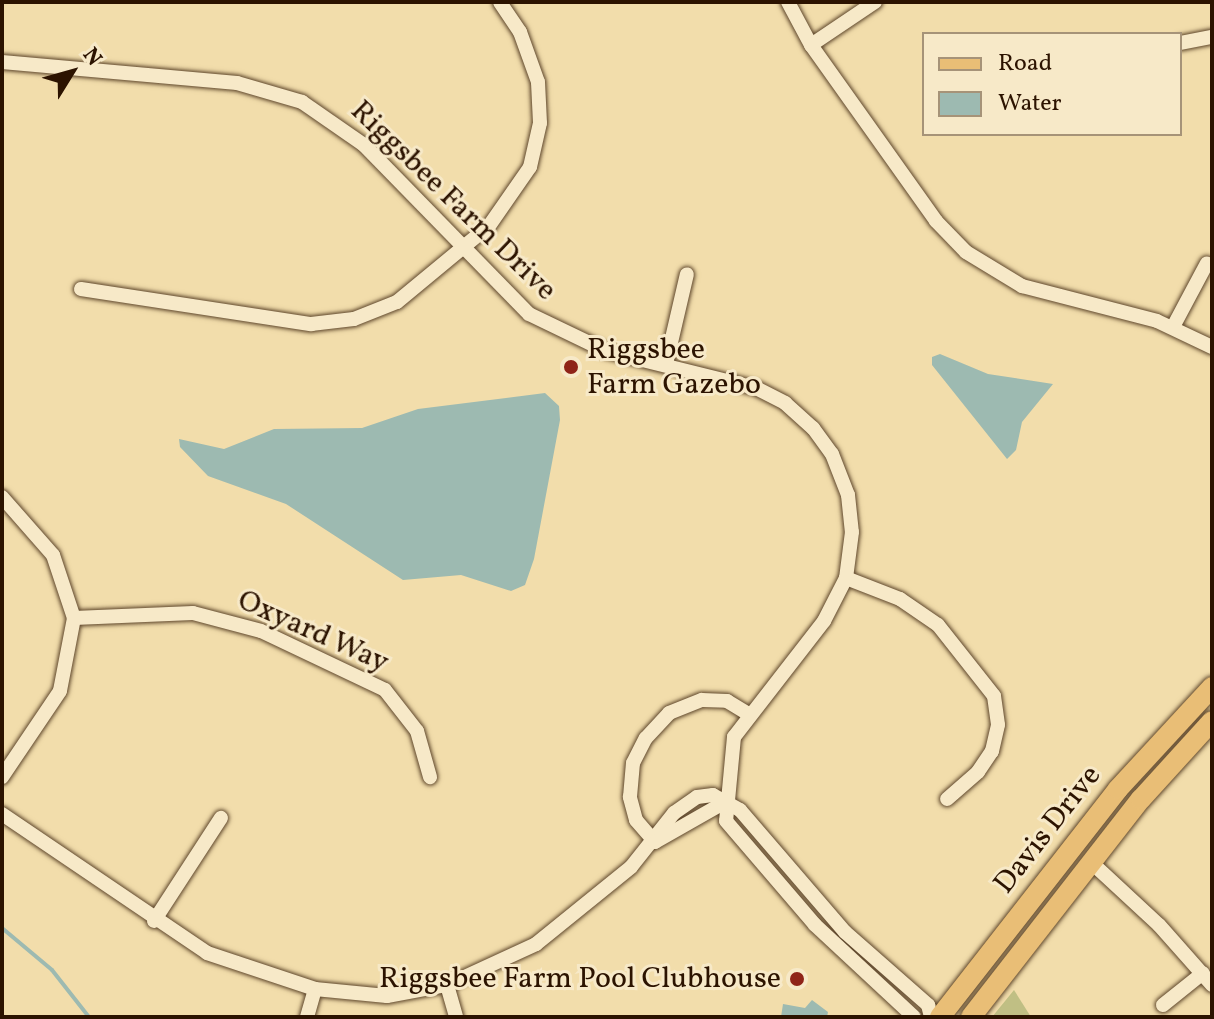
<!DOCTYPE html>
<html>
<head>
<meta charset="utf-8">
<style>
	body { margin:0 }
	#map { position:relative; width:1214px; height:1019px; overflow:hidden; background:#f2ddab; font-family:Vollkorn,serif }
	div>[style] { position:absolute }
	.green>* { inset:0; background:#c0bf84 }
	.water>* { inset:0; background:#9dbab1 }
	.stream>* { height:4px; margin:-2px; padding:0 2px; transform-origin:2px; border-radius:2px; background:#9dbab1 }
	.roads { filter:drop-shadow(0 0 2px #5e462b) drop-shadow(0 0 2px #5e462b) }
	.street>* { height:14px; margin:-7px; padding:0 7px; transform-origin:7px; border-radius:7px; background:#f7e9c8 }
	.primary>* { height:20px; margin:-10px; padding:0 10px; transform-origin:10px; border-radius:10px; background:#e9be76 }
	.dots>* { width:22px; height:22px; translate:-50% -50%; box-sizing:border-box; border:4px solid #f7e9c8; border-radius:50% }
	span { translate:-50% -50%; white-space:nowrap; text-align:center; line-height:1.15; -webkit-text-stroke:6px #f7e9c8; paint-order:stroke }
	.street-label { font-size:30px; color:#2c1300 }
	.poi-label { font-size:30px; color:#2c1300 }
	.left { translate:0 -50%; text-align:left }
	.right { translate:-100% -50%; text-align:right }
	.frame { position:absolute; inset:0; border:4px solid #2c1300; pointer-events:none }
	.legend { position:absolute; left:922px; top:32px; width:260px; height:104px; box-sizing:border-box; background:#f7e9c8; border:2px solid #a69378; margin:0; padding:10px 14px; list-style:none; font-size:24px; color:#2c1300 }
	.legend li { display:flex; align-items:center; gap:16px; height:40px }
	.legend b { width:40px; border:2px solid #a69378 }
	.north { position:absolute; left:32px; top:32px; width:80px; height:80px; -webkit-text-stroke:6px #f7e9c8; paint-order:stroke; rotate:53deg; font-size:22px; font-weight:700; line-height:32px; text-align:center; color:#2c1300 }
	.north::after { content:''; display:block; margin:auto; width:28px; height:36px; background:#2c1300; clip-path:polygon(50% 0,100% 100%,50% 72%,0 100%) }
</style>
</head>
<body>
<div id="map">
	<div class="green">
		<i style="clip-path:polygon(1014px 990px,1031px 1017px,992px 1017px)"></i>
	</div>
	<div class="water">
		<i style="clip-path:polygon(940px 354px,988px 374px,1053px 384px,1022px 422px,1016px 450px,1007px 459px,932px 365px,932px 357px)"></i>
		<i style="clip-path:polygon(545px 393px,559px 406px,560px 420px,534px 559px,525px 585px,511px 591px,461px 575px,403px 580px,286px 504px,208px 476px,180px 447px,179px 439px,224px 449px,274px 429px,362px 428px,418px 409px)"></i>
		<i style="clip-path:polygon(812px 1000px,828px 1012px,827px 1017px,781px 1017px,783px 1004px,805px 1008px)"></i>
	</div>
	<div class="stream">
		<i style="left:2px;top:928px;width:65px;rotate:40deg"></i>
		<i style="left:52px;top:970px;width:60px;rotate:51.8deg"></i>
	</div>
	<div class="roads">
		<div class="street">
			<i style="left:788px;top:2px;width:49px;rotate:61.9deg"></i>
			<i style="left:811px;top:45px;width:216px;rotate:54.6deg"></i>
			<i style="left:936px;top:221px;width:43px;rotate:45.9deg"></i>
			<i style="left:966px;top:252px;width:66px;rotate:31.3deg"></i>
			<i style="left:1022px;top:286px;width:139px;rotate:14.5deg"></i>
			<i style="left:1157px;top:321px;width:61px;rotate:25.3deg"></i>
			<i style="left:1180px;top:43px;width:33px;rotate:-11deg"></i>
			<i style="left:811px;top:45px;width:77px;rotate:-33.9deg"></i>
			<i style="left:2px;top:62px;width:236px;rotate:5.1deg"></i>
			<i style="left:237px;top:83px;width:68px;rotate:16.3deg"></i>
			<i style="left:302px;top:102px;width:75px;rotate:34.7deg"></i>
			<i style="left:364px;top:145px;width:236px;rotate:45.7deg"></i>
			<i style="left:529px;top:314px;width:85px;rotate:25.7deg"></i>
			<i style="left:606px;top:351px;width:154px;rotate:13.9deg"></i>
			<i style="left:756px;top:388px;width:33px;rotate:27deg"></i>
			<i style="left:785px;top:403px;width:38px;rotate:42deg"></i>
			<i style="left:813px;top:428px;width:32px;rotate:54deg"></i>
			<i style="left:832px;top:454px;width:44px;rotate:68.7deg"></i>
			<i style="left:848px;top:495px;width:37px;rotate:84deg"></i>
			<i style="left:852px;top:532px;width:46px;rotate:97.4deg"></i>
			<i style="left:846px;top:578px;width:48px;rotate:117.1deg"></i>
			<i style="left:824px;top:621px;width:147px;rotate:127.8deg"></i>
			<i style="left:734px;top:737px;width:84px;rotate:95.4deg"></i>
			<i style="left:726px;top:821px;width:137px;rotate:49.4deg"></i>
			<i style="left:815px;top:925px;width:135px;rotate:42.9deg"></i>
			<i style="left:81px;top:289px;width:233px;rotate:8.7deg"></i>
			<i style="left:311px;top:324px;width:43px;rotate:-6.6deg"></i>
			<i style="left:354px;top:319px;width:46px;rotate:-21.6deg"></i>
			<i style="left:397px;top:302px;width:119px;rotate:-39.6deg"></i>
			<i style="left:489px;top:226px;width:72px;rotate:-55.2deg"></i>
			<i style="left:530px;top:167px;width:45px;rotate:-77.2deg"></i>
			<i style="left:540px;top:123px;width:41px;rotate:-92.8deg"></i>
			<i style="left:538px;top:82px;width:53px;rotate:-109.8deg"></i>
			<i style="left:520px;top:32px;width:36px;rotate:-124deg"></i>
			<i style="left:1173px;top:327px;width:72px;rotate:-62deg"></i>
			<i style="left:666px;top:364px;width:92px;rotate:-76.9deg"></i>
			<i style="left:2px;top:497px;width:77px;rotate:48.7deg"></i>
			<i style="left:53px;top:555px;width:66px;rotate:71.6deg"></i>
			<i style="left:74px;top:618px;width:74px;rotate:100.9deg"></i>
			<i style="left:60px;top:691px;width:104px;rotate:124deg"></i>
			<i style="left:846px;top:578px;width:58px;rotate:21.3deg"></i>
			<i style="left:900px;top:599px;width:46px;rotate:34.4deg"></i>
			<i style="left:938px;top:625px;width:90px;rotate:51.7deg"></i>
			<i style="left:994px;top:696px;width:29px;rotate:82deg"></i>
			<i style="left:998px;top:725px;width:27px;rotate:103deg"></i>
			<i style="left:992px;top:751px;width:25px;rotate:124deg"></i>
			<i style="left:978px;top:772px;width:41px;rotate:138.9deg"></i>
			<i style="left:74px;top:618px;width:119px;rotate:-2.4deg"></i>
			<i style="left:193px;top:613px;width:70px;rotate:14.8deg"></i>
			<i style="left:261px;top:631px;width:137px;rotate:25.4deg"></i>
			<i style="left:385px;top:690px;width:52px;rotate:52deg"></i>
			<i style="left:417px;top:731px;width:48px;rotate:74.2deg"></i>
			<i style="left:2px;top:814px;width:248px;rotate:34.1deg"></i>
			<i style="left:207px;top:953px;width:114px;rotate:18.4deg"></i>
			<i style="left:315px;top:989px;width:72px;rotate:5.6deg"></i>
			<i style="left:387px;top:996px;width:61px;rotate:-10.4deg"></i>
			<i style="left:447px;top:985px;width:98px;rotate:-24.7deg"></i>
			<i style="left:536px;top:944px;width:122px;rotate:-39deg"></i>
			<i style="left:631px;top:867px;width:69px;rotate:-51.5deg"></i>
			<i style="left:674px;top:813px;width:28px;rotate:-35deg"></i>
			<i style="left:697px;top:797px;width:16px;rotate:-7deg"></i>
			<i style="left:713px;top:795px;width:31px;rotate:29deg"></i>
			<i style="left:740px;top:810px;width:161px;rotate:49.3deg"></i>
			<i style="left:845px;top:932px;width:111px;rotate:41.3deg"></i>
			<i style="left:928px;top:1005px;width:12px;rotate:76deg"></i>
			<i style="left:655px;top:842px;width:29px;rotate:-131deg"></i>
			<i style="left:636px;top:820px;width:24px;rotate:-105deg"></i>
			<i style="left:630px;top:797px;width:34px;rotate:-85deg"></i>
			<i style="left:633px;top:763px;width:28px;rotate:-63deg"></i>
			<i style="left:646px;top:738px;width:34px;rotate:-47deg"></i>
			<i style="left:669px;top:713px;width:35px;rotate:-22deg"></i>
			<i style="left:702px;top:700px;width:25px;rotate:2deg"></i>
			<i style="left:727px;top:701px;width:26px;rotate:31deg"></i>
			<i style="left:655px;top:842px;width:81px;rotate:-29.7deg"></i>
			<i style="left:1092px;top:863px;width:91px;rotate:42.8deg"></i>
			<i style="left:1159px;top:925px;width:80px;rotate:48.5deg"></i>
			<i style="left:154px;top:921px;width:123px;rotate:-57deg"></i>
			<i style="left:447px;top:985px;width:33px;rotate:74deg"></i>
			<i style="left:1163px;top:1005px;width:51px;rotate:-38.7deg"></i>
			<i style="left:307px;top:1017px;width:29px;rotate:-74deg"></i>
		</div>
		<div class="primary">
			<i style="left:940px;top:1017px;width:289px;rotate:-52deg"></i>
			<i style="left:1118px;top:789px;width:139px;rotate:-47.3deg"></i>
			<i style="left:971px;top:1017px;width:276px;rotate:-52.1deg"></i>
			<i style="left:1141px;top:799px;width:105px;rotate:-47.7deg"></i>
		</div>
	</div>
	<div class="dots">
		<i style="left:571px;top:367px;background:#8f2418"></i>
		<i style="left:797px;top:979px;background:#8f2418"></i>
	</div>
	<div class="street-label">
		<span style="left:453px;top:201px;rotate:44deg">Riggsbee Farm Drive</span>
		<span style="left:313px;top:632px;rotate:24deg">Oxyard Way</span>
		<span style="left:1048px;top:830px;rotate:-52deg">Davis Drive</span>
	</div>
	<div class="poi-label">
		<span class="left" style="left:587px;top:367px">Riggsbee<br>Farm Gazebo</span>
		<span class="right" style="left:781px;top:979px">Riggsbee Farm Pool Clubhouse</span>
	</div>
	<div class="frame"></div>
	<ul class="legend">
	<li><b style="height:10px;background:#e9be76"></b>Road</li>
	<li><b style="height:22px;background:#9dbab1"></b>Water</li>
	</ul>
	<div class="north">N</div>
</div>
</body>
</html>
